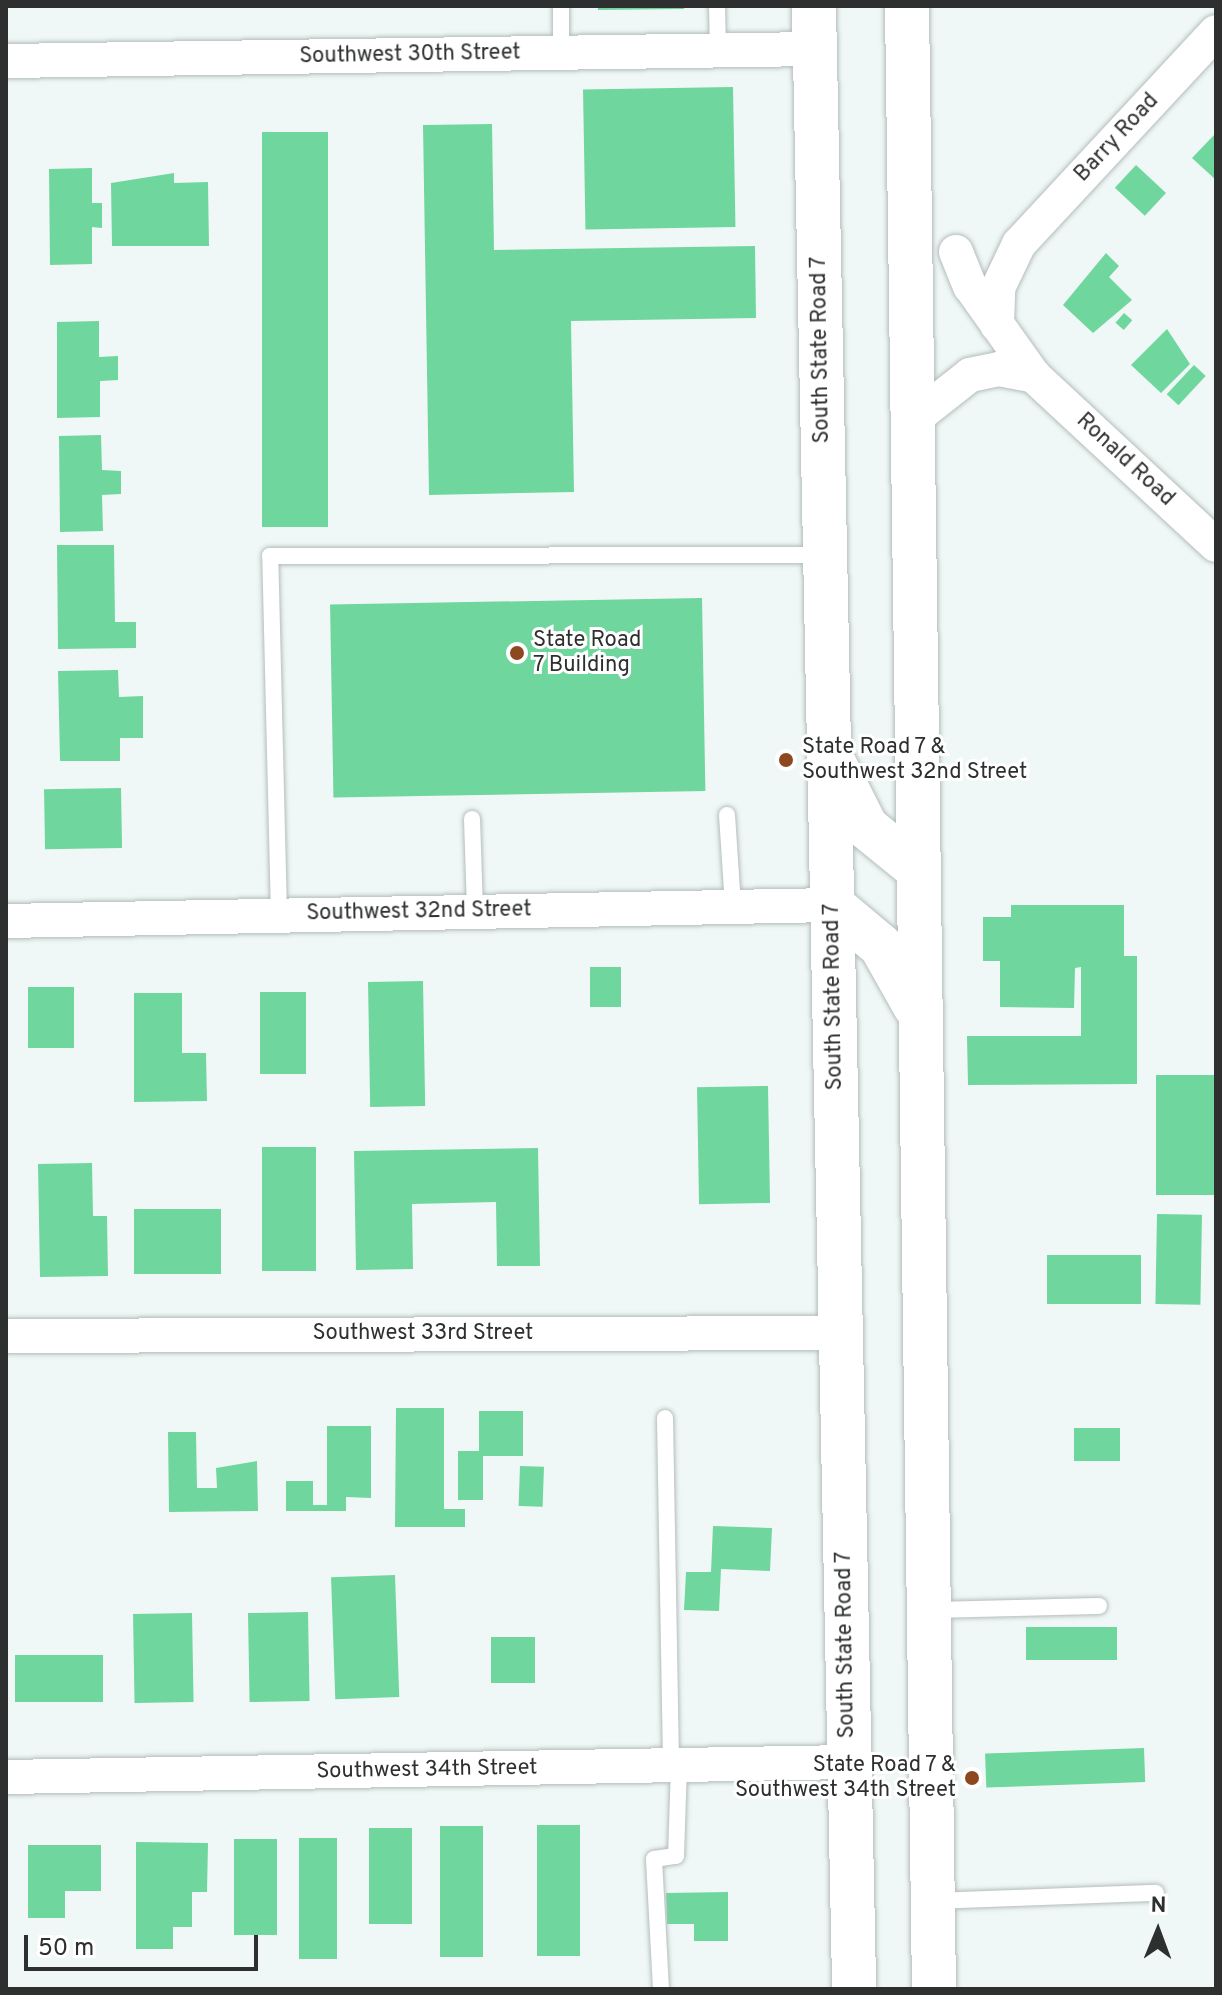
<!DOCTYPE html>
<html>
<head>
<meta charset="utf-8">
<style>
	body { margin:0 }
	#map { position:relative; width:1222px; height:1995px; overflow:hidden; background:#eff8f7; font-family:Overpass,sans-serif }
	div>[style] { position:absolute }
	.building>* { inset:0; background:#6fd69e; transform-origin:0 0 }
	.roads { filter:drop-shadow(0 0 2px #b4bdbb) drop-shadow(0 0 2px #b4bdbb) }
	.service>* { height:16px; margin:-8px; padding:0 8px; transform-origin:8px; border-radius:8px; background:#fff }
	.minor>* { height:34px; margin:-17px; padding:0 17px; transform-origin:17px; border-radius:17px; background:#fff }
	.primary>* { height:44px; margin:-22px; padding:0 22px; transform-origin:22px; border-radius:22px; background:#fff }
	.dots>* { width:22px; height:22px; translate:-50% -50%; box-sizing:border-box; border:4px solid #fff; border-radius:50% }
	span { translate:-50% -50%; white-space:nowrap; text-align:center; line-height:1.15; -webkit-text-stroke:6px #fff; paint-order:stroke }
	.street-label { font-size:22px; color:#2d302f }
	.poi-label { font-size:22px; color:#2d302f }
	.left { translate:0 -50%; text-align:left }
	.right { translate:-100% -50%; text-align:right }
	.frame { position:absolute; inset:0; border:8px solid #2d302f; pointer-events:none }
	.north { position:absolute; left:1118px; top:1891px; width:80px; height:80px; -webkit-text-stroke:6px #fff; paint-order:stroke; rotate:1deg; font-size:22px; font-weight:700; line-height:32px; text-align:center; color:#2d302f }
	.north::after { content:''; display:block; margin:auto; width:28px; height:36px; background:#2d302f; clip-path:polygon(50% 0,100% 100%,50% 72%,0 100%) }
	.scale { position:absolute; left:24px; top:1935px; width:234px; height:36px; box-sizing:border-box; border:4px solid #2d302f; border-top:0; padding-left:10px; font-size:24px; line-height:28px; white-space:nowrap; color:#2d302f; -webkit-text-stroke:6px #fff; paint-order:stroke }
</style>
</head>
<body>
<div id="map">
	<div class="building">
		<i style="clip-path:polygon(598px 6px,684px 6px,684px 9px,598px 10px)"></i>
		<i style="left:733px;top:87px;width:140px;height:150px;rotate:89deg"></i>
		<i style="clip-path:polygon(492px 124px,494px 250px,755px 246px,756px 318px,571px 321px,574px 492px,429px 495px,423px 125px)"></i>
		<i style="left:262px;top:132px;width:66px;height:395px"></i>
		<i style="clip-path:polygon(1216px 133px,1216px 180px,1192px 158px)"></i>
		<i style="left:1136px;top:165px;width:41px;height:31px;rotate:43deg"></i>
		<i style="clip-path:polygon(92px 168px,92px 203px,102px 203px,102px 228px,92px 227px,92px 264px,50px 265px,49px 169px)"></i>
		<i style="clip-path:polygon(174px 173px,174px 183px,208px 182px,209px 246px,112px 246px,111px 183px)"></i>
		<i style="clip-path:polygon(1106px 253px,1119px 266px,1109px 277px,1132px 300px,1093px 333px,1063px 305px)"></i>
		<i style="left:1124px;top:313px;width:11px;height:13px;rotate:41deg"></i>
		<i style="clip-path:polygon(99px 321px,99px 357px,118px 356px,118px 380px,100px 381px,100px 417px,57px 418px,57px 322px)"></i>
		<i style="clip-path:polygon(1167px 329px,1190px 364px,1161px 393px,1131px 365px)"></i>
		<i style="left:1194px;top:365px;width:16px;height:40px;rotate:43deg"></i>
		<i style="clip-path:polygon(101px 435px,102px 470px,121px 471px,121px 494px,102px 495px,103px 531px,60px 532px,59px 436px)"></i>
		<i style="clip-path:polygon(57px 545px,114px 545px,115px 622px,136px 622px,136px 648px,58px 649px)"></i>
		<i style="left:702px;top:598px;width:193px;height:372px;rotate:89deg"></i>
		<i style="clip-path:polygon(118px 670px,119px 697px,143px 696px,143px 738px,120px 738px,120px 761px,60px 761px,58px 671px)"></i>
		<i style="left:121px;top:788px;width:60px;height:77px;rotate:89deg"></i>
		<i style="clip-path:polygon(1011px 905px,1124px 905px,1124px 956px,1137px 956px,1137px 1084px,968px 1085px,967px 1036px,1081px 1036px,1081px 967px,1075px 968px,1074px 1008px,1000px 1007px,1000px 961px,983px 961px,983px 917px,1011px 917px)"></i>
		<i style="left:590px;top:967px;width:31px;height:40px"></i>
		<i style="left:423px;top:981px;width:125px;height:55px;rotate:89deg"></i>
		<i style="left:28px;top:987px;width:46px;height:61px"></i>
		<i style="left:260px;top:992px;width:46px;height:82px"></i>
		<i style="clip-path:polygon(134px 993px,182px 993px,182px 1053px,206px 1053px,207px 1101px,134px 1102px)"></i>
		<i style="left:1156px;top:1075px;width:60px;height:120px"></i>
		<i style="left:768px;top:1086px;width:117px;height:71px;rotate:89deg"></i>
		<i style="left:262px;top:1147px;width:54px;height:124px"></i>
		<i style="clip-path:polygon(538px 1148px,540px 1266px,497px 1266px,496px 1202px,412px 1204px,413px 1269px,356px 1270px,354px 1151px)"></i>
		<i style="clip-path:polygon(92px 1163px,93px 1216px,107px 1216px,108px 1276px,40px 1277px,38px 1164px)"></i>
		<i style="left:221px;top:1209px;width:65px;height:87px;rotate:90deg"></i>
		<i style="left:1157px;top:1214px;width:45px;height:90px;rotate:1deg"></i>
		<i style="left:1141px;top:1255px;width:49px;height:94px;rotate:90deg"></i>
		<i style="clip-path:polygon(396px 1408px,444px 1408px,444px 1509px,465px 1509px,465px 1527px,395px 1527px)"></i>
		<i style="clip-path:polygon(479px 1411px,523px 1411px,523px 1456px,483px 1456px,483px 1500px,458px 1500px,458px 1451px,479px 1451px)"></i>
		<i style="clip-path:polygon(327px 1426px,371px 1426px,371px 1498px,346px 1497px,346px 1511px,286px 1511px,286px 1481px,313px 1481px,313px 1505px,327px 1505px)"></i>
		<i style="left:1074px;top:1428px;width:46px;height:33px"></i>
		<i style="clip-path:polygon(168px 1432px,196px 1432px,197px 1488px,217px 1488px,216px 1468px,257px 1461px,258px 1511px,169px 1512px)"></i>
		<i style="left:520px;top:1466px;width:24px;height:40px;rotate:2deg"></i>
		<i style="clip-path:polygon(713px 1526px,772px 1528px,770px 1571px,721px 1569px,719px 1611px,684px 1610px,686px 1572px,711px 1572px)"></i>
		<i style="left:395px;top:1575px;width:122px;height:64px;rotate:88deg"></i>
		<i style="left:308px;top:1612px;width:89px;height:60px;rotate:89deg"></i>
		<i style="left:192px;top:1613px;width:89px;height:59px;rotate:89deg"></i>
		<i style="left:1117px;top:1627px;width:33px;height:91px;rotate:90deg"></i>
		<i style="left:491px;top:1637px;width:44px;height:46px"></i>
		<i style="left:15px;top:1655px;width:88px;height:47px"></i>
		<i style="left:1144px;top:1748px;width:34px;height:159px;rotate:88deg"></i>
		<i style="left:537px;top:1825px;width:43px;height:131px"></i>
		<i style="left:440px;top:1826px;width:43px;height:131px"></i>
		<i style="left:412px;top:1828px;width:96px;height:43px;rotate:90deg"></i>
		<i style="left:299px;top:1838px;width:38px;height:121px"></i>
		<i style="left:234px;top:1839px;width:43px;height:96px"></i>
		<i style="clip-path:polygon(136px 1842px,208px 1843px,207px 1892px,192px 1892px,192px 1927px,173px 1927px,173px 1949px,136px 1949px)"></i>
		<i style="clip-path:polygon(28px 1845px,101px 1845px,101px 1891px,65px 1891px,65px 1918px,28px 1918px)"></i>
		<i style="clip-path:polygon(728px 1892px,728px 1941px,694px 1941px,694px 1924px,667px 1924px,666px 1893px)"></i>
	</div>
	<div class="roads">
		<div class="service">
			<i style="left:717px;top:6px;width:45px;rotate:88.7deg"></i>
			<i style="left:561px;top:53px;width:47px;rotate:-90deg"></i>
			<i style="left:727px;top:815px;width:91px;rotate:86.2deg"></i>
			<i style="left:472px;top:819px;width:92px;rotate:88.1deg"></i>
			<i style="left:279px;top:915px;width:359px;rotate:-91.4deg"></i>
			<i style="left:270px;top:556px;width:554px;rotate:-0.1deg"></i>
			<i style="left:665px;top:1418px;width:348px;rotate:89deg"></i>
			<i style="left:932px;top:1610px;width:167px;rotate:-1.4deg"></i>
			<i style="left:934px;top:1901px;width:222px;rotate:-2.1deg"></i>
			<i style="left:661px;top:1989px;width:130px;rotate:-93.1deg"></i>
			<i style="left:654px;top:1859px;width:22px;rotate:-8deg"></i>
			<i style="left:676px;top:1856px;width:91px;rotate:-88.1deg"></i>
		</div>
		<div class="minor">
			<i style="left:6px;top:61px;width:809px;rotate:-0.85deg"></i>
			<i style="left:956px;top:252px;width:37px;rotate:68deg"></i>
			<i style="left:970px;top:286px;width:110px;rotate:54.6deg"></i>
			<i style="left:1034px;top:376px;width:248px;rotate:42.9deg"></i>
			<i style="left:997px;top:325px;width:37px;rotate:-88deg"></i>
			<i style="left:998px;top:288px;width:49px;rotate:-64.5deg"></i>
			<i style="left:1019px;top:244px;width:289px;rotate:-47.1deg"></i>
			<i style="left:913px;top:420px;width:73px;rotate:-38.3deg"></i>
			<i style="left:970px;top:375px;width:30px;rotate:-12deg"></i>
			<i style="left:999px;top:369px;width:36px;rotate:11deg"></i>
			<i style="left:6px;top:921px;width:826px;rotate:-1.11deg"></i>
			<i style="left:6px;top:1336px;width:835px;rotate:-0.21deg"></i>
			<i style="left:6px;top:1777px;width:842px;rotate:-1.02deg"></i>
		</div>
		<div class="primary">
			<i style="left:814px;top:6px;width:1983px;rotate:88.84deg"></i>
			<i style="left:907px;top:6px;width:1983px;rotate:89.22deg"></i>
			<i style="left:835px;top:765px;width:69px;rotate:63.4deg"></i>
			<i style="left:866px;top:827px;width:63px;rotate:39.2deg"></i>
			<i style="left:832px;top:905px;width:64px;rotate:39.9deg"></i>
			<i style="left:881px;top:946px;width:69px;rotate:60.5deg"></i>
		</div>
	</div>
	<div class="dots">
		<i style="left:517px;top:653px;background:#8d4820"></i>
		<i style="left:786px;top:760px;background:#8d4820"></i>
		<i style="left:972px;top:1778px;background:#8d4820"></i>
	</div>
	<div class="street-label">
		<span style="left:410px;top:55px;rotate:-1deg">Southwest 30th Street</span>
		<span style="left:1117px;top:138px;rotate:-47deg">Barry Road</span>
		<span style="left:821px;top:350px;rotate:-91deg">South State Road 7</span>
		<span style="left:1125px;top:460px;rotate:43deg">Ronald Road</span>
		<span style="left:419px;top:912px;rotate:-1deg">Southwest 32nd Street</span>
		<span style="left:834px;top:997px;rotate:-91deg">South State Road 7</span>
		<span style="left:423px;top:1334px">Southwest 33rd Street</span>
		<span style="left:846px;top:1645px;rotate:-91deg">South State Road 7</span>
		<span style="left:427px;top:1770px;rotate:-1deg">Southwest 34th Street</span>
	</div>
	<div class="poi-label">
		<span class="left" style="left:533px;top:653px">State Road<br>7 Building</span>
		<span class="left" style="left:802px;top:760px">State Road 7 &amp;<br>Southwest 32nd Street</span>
		<span class="right" style="left:956px;top:1778px">State Road 7 &amp;<br>Southwest 34th Street</span>
	</div>
	<div class="frame"></div>
	<div class="north">N</div>
	<div class="scale">50 m</div>
</div>
</body>
</html>
